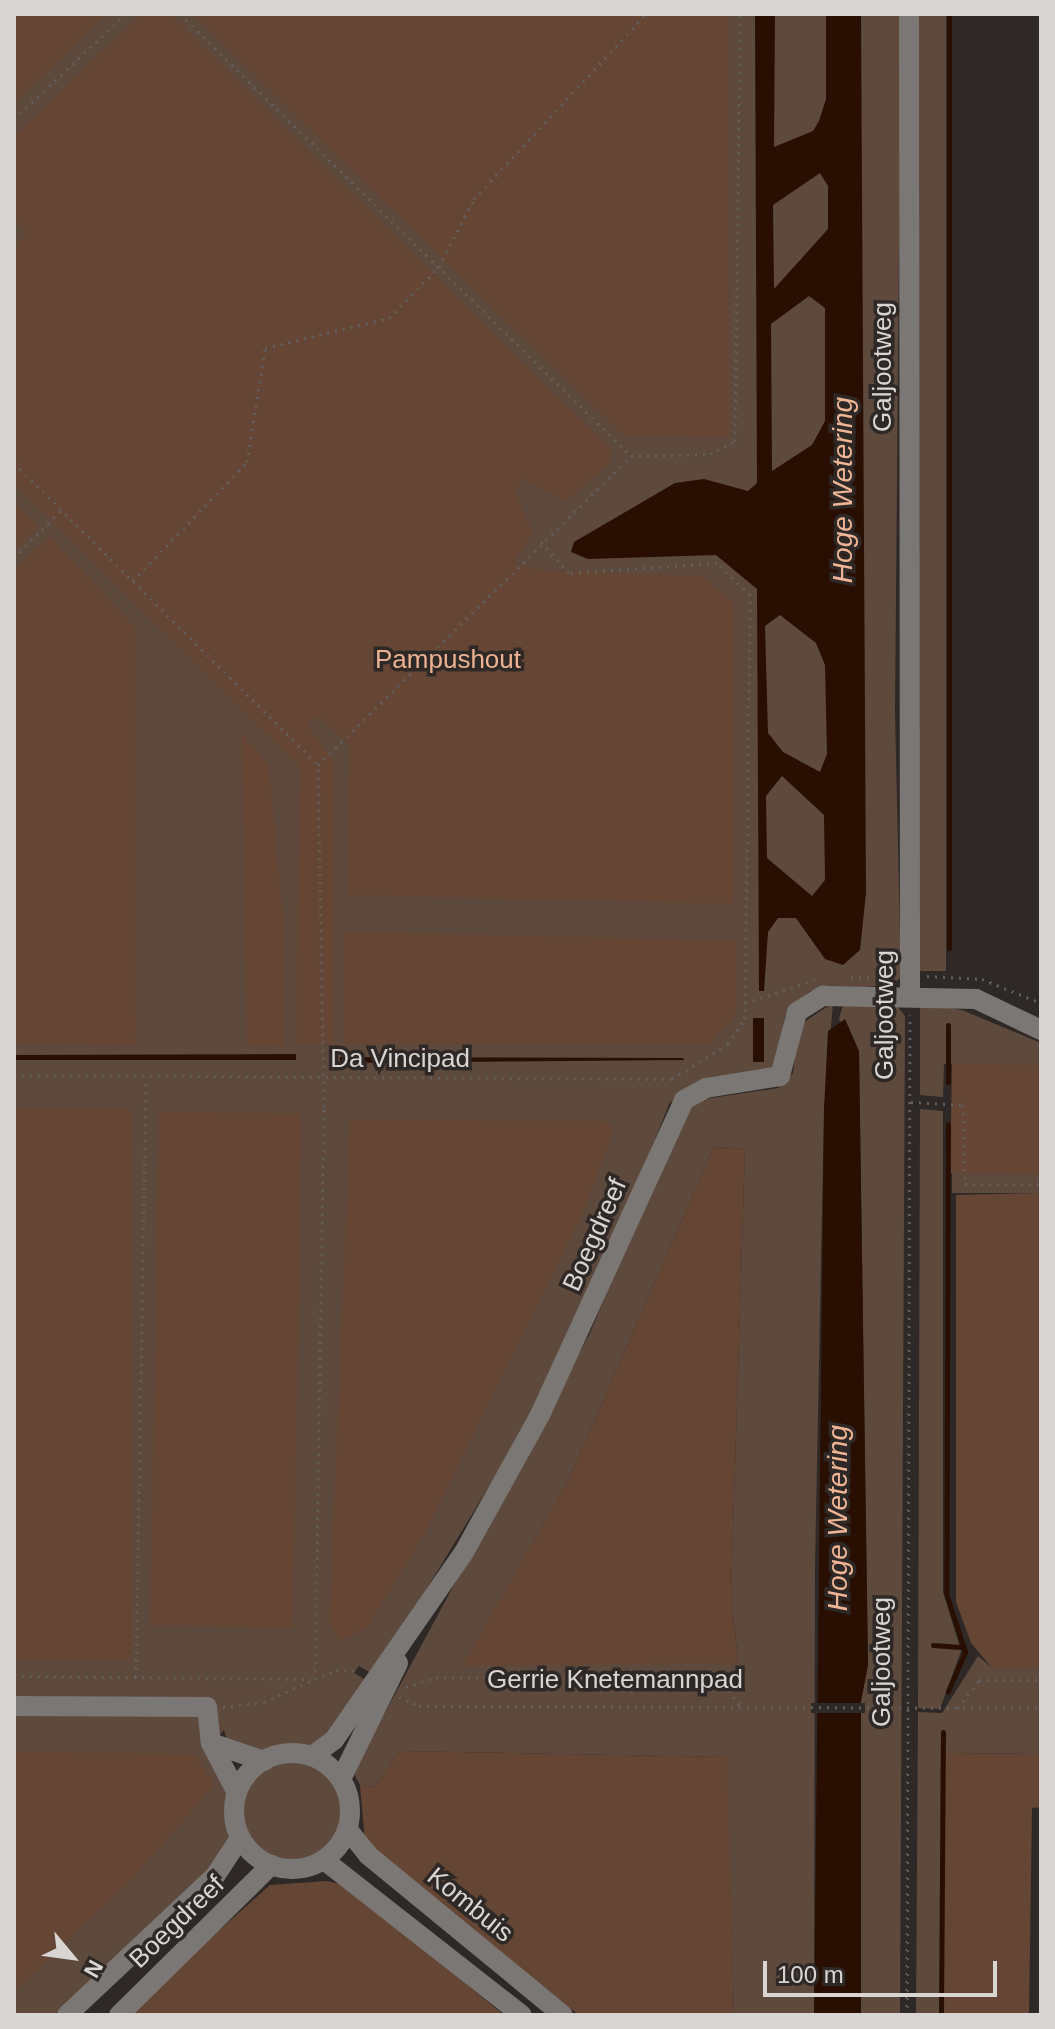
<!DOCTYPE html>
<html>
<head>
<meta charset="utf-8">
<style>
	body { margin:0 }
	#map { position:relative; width:1055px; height:2029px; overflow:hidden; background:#2e2926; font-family:Arial,sans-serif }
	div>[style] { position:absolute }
	.green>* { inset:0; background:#5e493d; transform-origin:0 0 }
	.round { border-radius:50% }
	.forest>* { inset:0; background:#654635; transform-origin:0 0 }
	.water>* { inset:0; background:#290f01; transform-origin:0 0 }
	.pier>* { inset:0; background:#2e2926; transform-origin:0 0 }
	.stream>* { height:5px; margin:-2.5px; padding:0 2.5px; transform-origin:2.5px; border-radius:2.5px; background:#290f01 }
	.path>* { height:3px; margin-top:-1.5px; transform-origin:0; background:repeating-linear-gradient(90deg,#625e5b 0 2px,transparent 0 8px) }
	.minor>* { height:20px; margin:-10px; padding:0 10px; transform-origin:10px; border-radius:10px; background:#7a7775 }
	.minor>.ring { margin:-10px; padding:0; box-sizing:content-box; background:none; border:20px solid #7a7775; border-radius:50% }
	span { translate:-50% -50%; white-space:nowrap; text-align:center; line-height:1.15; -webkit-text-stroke:7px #2e2926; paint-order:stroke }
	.street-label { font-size:26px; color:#d8d5d3 }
	.park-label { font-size:26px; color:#ecb291 }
	.water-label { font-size:28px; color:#f0b595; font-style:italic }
	.frame { position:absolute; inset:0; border:16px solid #d8d5d3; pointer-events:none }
	.north { position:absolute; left:32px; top:1917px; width:80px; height:80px; -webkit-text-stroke:6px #2e2926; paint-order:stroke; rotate:119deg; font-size:22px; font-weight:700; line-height:32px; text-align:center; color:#d8d5d3 }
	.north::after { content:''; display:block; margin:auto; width:28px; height:36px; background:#d8d5d3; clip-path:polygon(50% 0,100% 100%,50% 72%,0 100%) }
	.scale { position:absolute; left:763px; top:1961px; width:234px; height:36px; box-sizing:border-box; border:4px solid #d8d5d3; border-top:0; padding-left:10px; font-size:24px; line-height:28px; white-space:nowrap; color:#d8d5d3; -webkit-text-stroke:6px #2e2926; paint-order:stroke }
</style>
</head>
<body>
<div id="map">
	<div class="green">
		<i style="clip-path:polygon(evenodd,14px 14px,901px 14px,895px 712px,901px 977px,893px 985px,810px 991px,785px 1016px,775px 1068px,670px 1102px,595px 1288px,526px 1426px,374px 1675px,359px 1666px,354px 1673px,369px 1682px,328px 1739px,310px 1746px,261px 1751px,228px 1744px,224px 1730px,206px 1751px,228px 1790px,230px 1842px,202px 1880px,54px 2015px,14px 2015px,14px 14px,753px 1018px,764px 1018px,763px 1061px,753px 1061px,753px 1018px)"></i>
		<i style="left:917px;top:14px;width:29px;height:957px"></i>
		<i style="clip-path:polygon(evenodd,833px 1003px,824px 1110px,815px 1567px,814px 2015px,734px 2015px,726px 1757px,400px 1751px,374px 1787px,360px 1785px,353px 1772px,590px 1333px,676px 1125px,698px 1100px,778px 1088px,793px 1073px,799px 1025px,833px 1003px,714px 1147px,745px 1149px,731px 1593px,738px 1662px,463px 1665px,569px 1479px,714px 1147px)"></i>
		<i style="clip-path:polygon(920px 1004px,962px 1010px,1041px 1043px,1041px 1065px,944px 1064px,943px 1097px,920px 1095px)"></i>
		<i style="clip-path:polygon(843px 1005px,898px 1007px,905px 1016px,900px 2015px,861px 2015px,861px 1701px,868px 1665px,859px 1051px,839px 1019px)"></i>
		<i style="clip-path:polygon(920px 1109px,943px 1111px,943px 1592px,961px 1651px,940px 1709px,918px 1708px)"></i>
		<i style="left:1041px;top:1170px;width:23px;height:89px;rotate:90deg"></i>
		<i style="clip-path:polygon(978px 1656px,991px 1667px,1041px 1667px,1041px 1754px,940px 1753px,943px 2015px,916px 2015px,918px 1712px,942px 1713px)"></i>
		<i class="round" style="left:242px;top:1761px;width:100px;height:100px"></i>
	</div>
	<div class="forest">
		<i style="clip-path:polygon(14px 14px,106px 14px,14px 104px)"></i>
		<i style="clip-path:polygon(141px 14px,170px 14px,610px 448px,610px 463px,565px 502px,525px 479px,514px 490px,533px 533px,514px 562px,542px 570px,704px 576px,734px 603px,734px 904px,347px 895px,350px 745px,318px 717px,307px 725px,334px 760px,334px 1044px,296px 1045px,299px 766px,14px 484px,14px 247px,27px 233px,14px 220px,14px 136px)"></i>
		<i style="clip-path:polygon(192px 14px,728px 14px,729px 438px,624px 436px)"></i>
		<i style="clip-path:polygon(14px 501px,39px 526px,14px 551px)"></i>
		<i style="clip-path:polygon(50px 536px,135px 627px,136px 1046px,14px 1044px,14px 570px)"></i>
		<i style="clip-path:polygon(241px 732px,269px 765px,285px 940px,284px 1046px,247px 1046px)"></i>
		<i style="clip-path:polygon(344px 932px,737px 940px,736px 1014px,708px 1045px,343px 1044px)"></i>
		<i style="left:952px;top:1063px;width:89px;height:110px;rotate:1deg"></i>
		<i style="left:14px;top:1109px;width:117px;height:550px"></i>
		<i style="left:159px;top:1111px;width:143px;height:514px;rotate:1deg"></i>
		<i style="clip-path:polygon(350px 1119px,606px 1121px,614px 1129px,586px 1205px,425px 1534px,366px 1629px,341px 1641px,329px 1624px)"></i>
		<i style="clip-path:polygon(714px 1147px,745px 1149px,731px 1593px,738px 1663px,462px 1666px,569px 1479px)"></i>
		<i style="clip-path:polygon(1041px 1193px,1041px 1667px,991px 1667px,971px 1643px,956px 1602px,956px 1195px)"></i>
		<i style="clip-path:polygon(14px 1751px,196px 1754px,214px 1786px,129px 1882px,14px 1992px)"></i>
		<i style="clip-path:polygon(400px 1751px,727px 1757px,734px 2015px,579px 2015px,512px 1962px,365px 1842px,360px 1785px,374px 1787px)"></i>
		<i style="clip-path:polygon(940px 1753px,1041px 1754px,1041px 1807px,1032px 1808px,1029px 2015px,943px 2015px)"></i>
		<i style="clip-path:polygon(327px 1881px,344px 1885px,504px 2015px,124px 2015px,270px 1885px)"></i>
	</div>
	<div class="water">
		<i style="clip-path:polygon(evenodd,755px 14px,775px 14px,774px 147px,813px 131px,819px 121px,826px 99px,826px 14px,861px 14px,866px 893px,860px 950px,843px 965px,825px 959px,796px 918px,778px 918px,768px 932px,764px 991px,759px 991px,757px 589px,716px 555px,588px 559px,571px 552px,574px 542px,675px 483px,704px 479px,748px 491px,757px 483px,755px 14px,820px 173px,828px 186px,828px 229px,774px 289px,773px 205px,820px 173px,755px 14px,809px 296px,825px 308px,825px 421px,812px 445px,772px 471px,771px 324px,809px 296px,755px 14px,780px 615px,816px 643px,825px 665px,827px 754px,820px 772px,783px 752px,768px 733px,765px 626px,780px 615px,755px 14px,782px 776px,824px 815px,825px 880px,812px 896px,767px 858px,766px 796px,782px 776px)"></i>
		<i style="left:753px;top:1018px;width:11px;height:44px"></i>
		<i style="clip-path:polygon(845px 1019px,859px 1051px,868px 1665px,861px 1701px,861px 2015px,814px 2015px,824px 1110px,828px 1031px)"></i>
		<i style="clip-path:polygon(296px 1054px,296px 1060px,14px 1060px,14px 1055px)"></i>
		<i style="clip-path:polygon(340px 1057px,683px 1058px,684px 1060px,340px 1063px)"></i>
	</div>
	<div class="pier">
		<i style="left:811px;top:1703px;width:54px;height:10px"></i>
	</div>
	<div class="stream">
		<i style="left:949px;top:14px;width:934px;rotate:90deg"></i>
		<i style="left:948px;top:1025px;width:57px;rotate:90deg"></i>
		<i style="left:948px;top:1124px;width:469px;rotate:90.2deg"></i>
		<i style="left:946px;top:1593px;width:62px;rotate:72.1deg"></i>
		<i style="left:965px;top:1652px;width:43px;rotate:113.6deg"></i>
		<i style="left:933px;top:1645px;width:31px;rotate:4deg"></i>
		<i style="left:941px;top:2015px;width:283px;rotate:-89.6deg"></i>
	</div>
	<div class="path">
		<i style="left:180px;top:14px;width:631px;rotate:44.42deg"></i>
		<i style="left:631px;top:456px;width:79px;rotate:-1.5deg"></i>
		<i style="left:710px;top:454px;width:28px;rotate:-27deg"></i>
		<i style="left:735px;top:441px;width:427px;rotate:-89.3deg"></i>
		<i style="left:14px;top:119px;width:154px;rotate:-43.2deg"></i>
		<i style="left:14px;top:463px;width:429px;rotate:44.8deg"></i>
		<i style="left:318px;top:765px;width:440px;rotate:-44.6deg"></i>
		<i style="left:14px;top:558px;width:66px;rotate:-45.6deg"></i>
		<i style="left:133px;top:581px;width:165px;rotate:-46.2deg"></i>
		<i style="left:247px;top:462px;width:115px;rotate:-81deg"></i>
		<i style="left:265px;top:348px;width:128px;rotate:-13.6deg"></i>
		<i style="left:389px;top:318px;width:71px;rotate:-45.6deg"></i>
		<i style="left:439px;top:267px;width:76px;rotate:-62.8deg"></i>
		<i style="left:474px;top:199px;width:253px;rotate:-47.1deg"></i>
		<i style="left:927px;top:976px;width:55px;rotate:3.1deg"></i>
		<i style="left:982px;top:979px;width:64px;rotate:22.1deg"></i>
		<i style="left:851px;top:977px;width:41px"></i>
		<i style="left:745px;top:1003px;width:79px;rotate:-18.4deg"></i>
		<i style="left:14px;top:1075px;width:658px;rotate:0.35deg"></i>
		<i style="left:672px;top:1079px;width:66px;rotate:-32deg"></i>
		<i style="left:728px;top:1044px;width:30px;rotate:-56deg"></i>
		<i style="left:745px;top:1019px;width:424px;rotate:-89.3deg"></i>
		<i style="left:750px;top:595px;width:46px;rotate:-135.9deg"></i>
		<i style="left:717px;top:563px;width:148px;rotate:176.1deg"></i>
		<i style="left:569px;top:573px;width:45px;rotate:-132.3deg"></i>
		<i style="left:911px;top:1102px;width:52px;rotate:3.3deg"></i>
		<i style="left:963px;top:1105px;width:79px;rotate:88.5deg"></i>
		<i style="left:965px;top:1184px;width:76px"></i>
		<i style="left:14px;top:1676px;width:297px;rotate:0.6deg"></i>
		<i style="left:136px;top:1677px;width:600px;rotate:-89.05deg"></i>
		<i style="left:315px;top:1679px;width:572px;rotate:-89.1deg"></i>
		<i style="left:324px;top:1107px;width:342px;rotate:-91deg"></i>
		<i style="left:406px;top:1687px;width:32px;rotate:-18deg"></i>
		<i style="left:436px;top:1677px;width:282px;rotate:0.2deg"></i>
		<i style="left:718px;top:1678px;width:36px;rotate:51deg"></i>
		<i style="left:399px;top:1697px;width:22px;rotate:24deg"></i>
		<i style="left:419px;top:1706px;width:622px;rotate:0.18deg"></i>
		<i style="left:223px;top:1707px;width:41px;rotate:-7deg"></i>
		<i style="left:264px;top:1702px;width:79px;rotate:-24deg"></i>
		<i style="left:336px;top:1670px;width:23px;rotate:2deg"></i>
		<i style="left:958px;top:1708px;width:35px;rotate:-53deg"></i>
		<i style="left:979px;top:1680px;width:62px"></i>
		<i style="left:907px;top:2015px;width:1000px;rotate:-89.83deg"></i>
	</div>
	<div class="minor">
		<i style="left:909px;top:14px;width:981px;rotate:89.94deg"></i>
		<i style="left:14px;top:1706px;width:193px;rotate:0.3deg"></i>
		<i style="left:207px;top:1707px;width:36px;rotate:84deg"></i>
		<i style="left:211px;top:1743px;width:56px;rotate:62.5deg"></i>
		<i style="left:211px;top:1743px;width:56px;rotate:18.8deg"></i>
		<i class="ring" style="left:234px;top:1753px;width:96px;height:96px"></i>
		<i style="left:312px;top:1756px;width:27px;rotate:-36deg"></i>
		<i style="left:334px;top:1740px;width:226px;rotate:-55.3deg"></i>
		<i style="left:463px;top:1554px;width:159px;rotate:-61deg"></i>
		<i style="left:540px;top:1415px;width:346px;rotate:-65.4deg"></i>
		<i style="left:684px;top:1100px;width:25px;rotate:-29deg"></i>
		<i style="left:706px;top:1088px;width:75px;rotate:-9.2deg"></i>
		<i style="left:780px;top:1076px;width:66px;rotate:-75.1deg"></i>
		<i style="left:797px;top:1012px;width:31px;rotate:-32deg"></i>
		<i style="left:823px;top:996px;width:153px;rotate:1.1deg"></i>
		<i style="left:976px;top:999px;width:72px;rotate:25.5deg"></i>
		<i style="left:341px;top:1779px;width:129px;rotate:-63.8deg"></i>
		<i style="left:348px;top:1830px;width:32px;rotate:51deg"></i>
		<i style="left:368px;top:1855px;width:252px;rotate:39.4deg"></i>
		<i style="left:324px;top:1860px;width:251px;rotate:38.1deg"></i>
		<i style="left:67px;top:2015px;width:203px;rotate:-43.2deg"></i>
		<i style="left:215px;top:1876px;width:45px;rotate:-56.7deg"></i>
		<i style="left:119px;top:2015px;width:214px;rotate:-44.6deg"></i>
	</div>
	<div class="street-label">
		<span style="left:883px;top:367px;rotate:-90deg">Galjootweg</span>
		<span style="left:885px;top:1015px;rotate:-90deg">Galjootweg</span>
		<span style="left:400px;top:1059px">Da Vincipad</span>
		<span style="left:595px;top:1235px;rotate:-66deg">Boegdreef</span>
		<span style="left:882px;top:1662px;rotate:-90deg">Galjootweg</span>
		<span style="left:615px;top:1680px">Gerrie Knetemannpad</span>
		<span style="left:470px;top:1905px;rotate:39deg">Kombuis</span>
		<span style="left:177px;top:1922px;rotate:-44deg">Boegdreef</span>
	</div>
	<div class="park-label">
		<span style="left:448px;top:660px">Pampushout</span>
	</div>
	<div class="water-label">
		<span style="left:843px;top:490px;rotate:-90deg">Hoge Wetering</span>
		<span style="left:838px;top:1518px;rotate:-90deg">Hoge Wetering</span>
	</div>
	<div class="frame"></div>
	<div class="north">N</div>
	<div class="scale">100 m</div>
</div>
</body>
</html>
